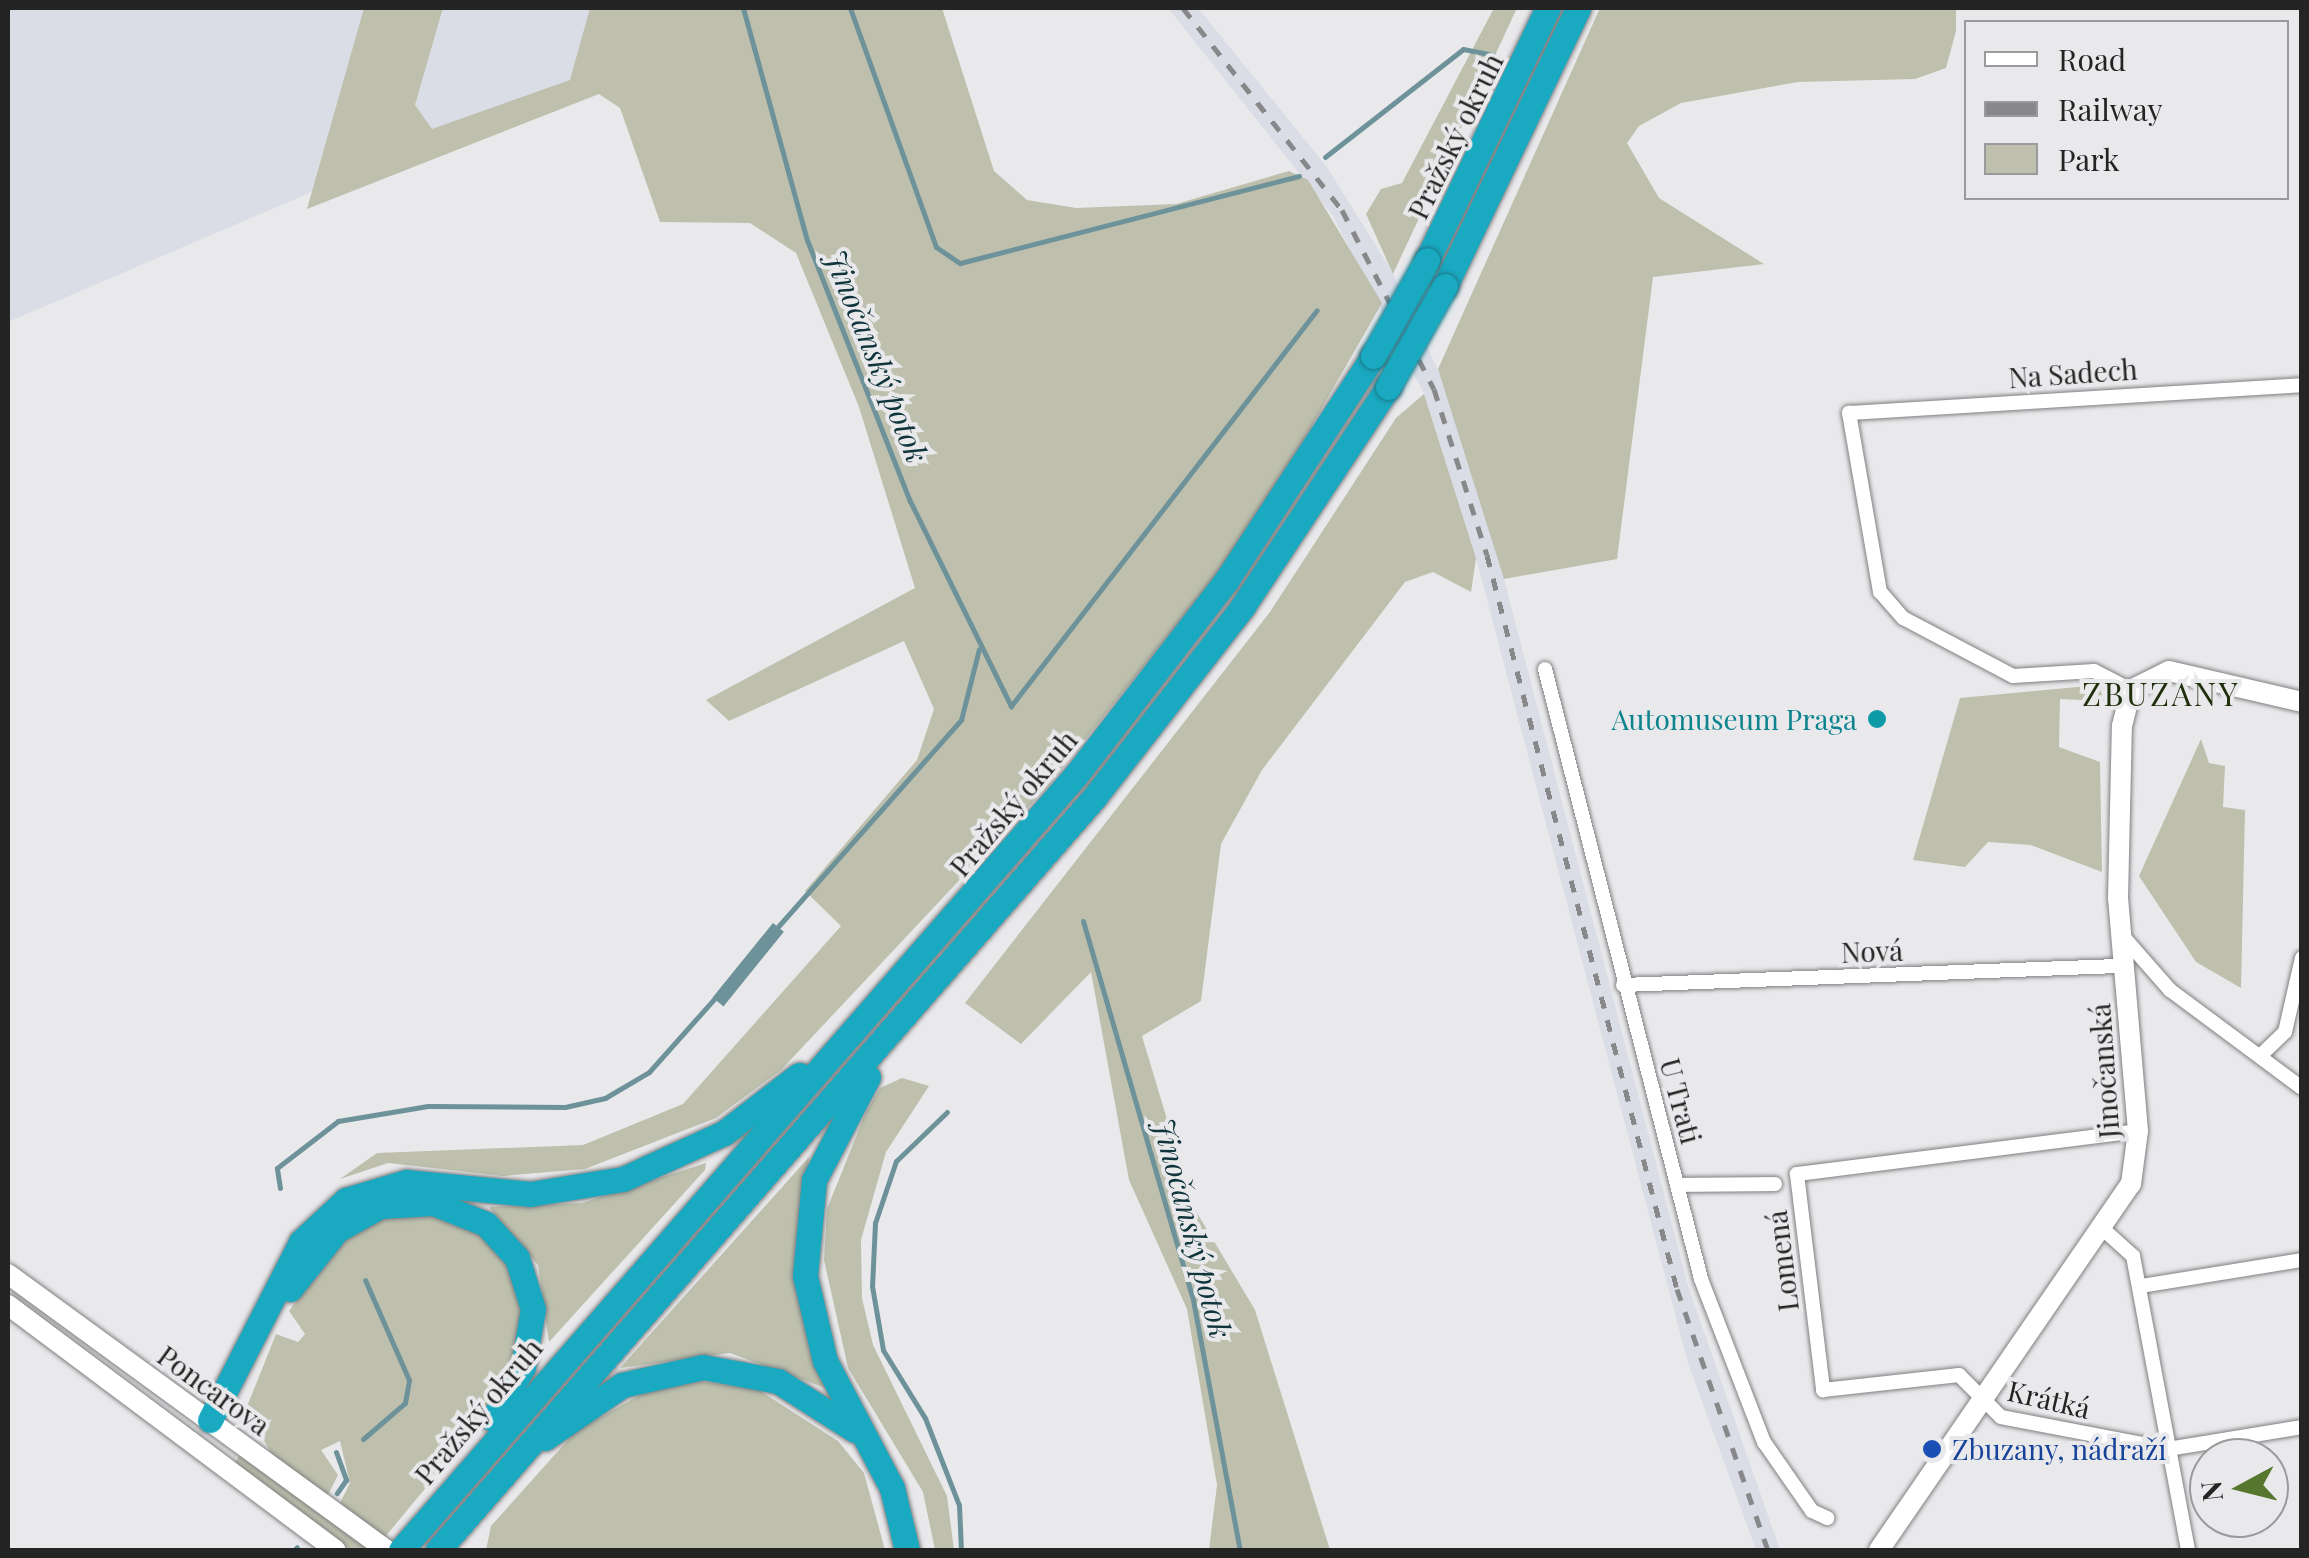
<!DOCTYPE html>
<html>
<head>
<meta charset="utf-8">
<style>
	body { margin:0 }
	#map { position:relative; width:2309px; height:1558px; overflow:hidden; background:#e9e9ec; font-family:"Playfair Display",serif }
	div>[style] { position:absolute }
	.built>* { inset:0; background:#dadce6 }
	.green>* { inset:0; background:#bec0ad }
	.water>* { inset:0; background:#6e929a; transform-origin:0 0 }
	.stream>* { height:5px; margin:-2.5px; padding:0 2.5px; transform-origin:2.5px; border-radius:2.5px; background:#6e929a }
	.roads { filter:drop-shadow(0 0 2px #808082) drop-shadow(0 0 2px #808082) }
	.street>* { height:14px; margin:-7px; padding:0 7px; transform-origin:7px; border-radius:7px; background:#fff }
	.secondary>* { height:20px; margin:-10px; padding:0 10px; transform-origin:10px; border-radius:10px; background:#fff }
	.highway>* { height:25px; margin:-12.5px; padding:0 12.5px; transform-origin:12.5px; border-radius:12.5px; background:#19a9c1 }
	.rail>* { height:5px; margin-top:-2.5px; transform-origin:0; background:repeating-linear-gradient(90deg,#88888a 0 12px,transparent 0 24px) }
	.bridges { filter:drop-shadow(0 0 2px #1d7a8a) drop-shadow(0 0 2px #1d7a8a) }
	.highway-bridge>* { height:25px; margin:-12.5px; padding:0 12.5px; transform-origin:12.5px; border-radius:12.5px; background:#19a9c1 }
	.dots>* { width:28px; height:28px; translate:-50% -50%; box-sizing:border-box; border:5px solid #e9e9ec; border-radius:50% }
	span { translate:-50% -50%; white-space:nowrap; text-align:center; line-height:1.15; -webkit-text-stroke:8px #e9e9ec; paint-order:stroke }
	.street-label { font-size:28px; color:#242425 }
	.culture-label { font-size:28px; color:#0d838f }
	.right { translate:-100% -50%; text-align:right }
	.transit-label { font-size:28px; color:#164399 }
	.left { translate:0 -50%; text-align:left }
	.water-label { font-size:30px; color:#0f343b; font-style:italic }
	.quarter-label { font-size:32px; color:#1f2f0b; letter-spacing:2.5px }
	.frame { position:absolute; inset:0; border:10px solid #242425; pointer-events:none }
	.legend { position:absolute; left:1964px; top:20px; width:325px; height:180px; box-sizing:border-box; background:#e9e9ec; border:2px solid #9a9a9c; margin:0; padding:12px 18px; list-style:none; font-size:30px; color:#242425 }
	.legend li { display:flex; align-items:center; gap:20px; height:50px }
	.legend b { width:50px; border:2px solid #9a9a9c }
	.north { position:absolute; left:2189px; top:1438px; width:100px; height:100px; box-sizing:border-box; background:#e9e9ec; border:2px solid #9a9a9c; border-radius:50%; rotate:263deg; font-size:28px; font-weight:700; line-height:40px; text-align:center; color:#242425 }
	.north::after { content:''; display:block; margin:auto; width:35px; height:45px; background:#56772d; clip-path:polygon(50% 0,100% 100%,50% 72%,0 100%) }
</style>
</head>
<body>
<div id="map">
	<div class="built">
		<i style="clip-path:polygon(8px 8px,364px 8px,314px 191px,8px 322px)"></i>
		<i style="clip-path:polygon(443px 8px,590px 8px,571px 80px,432px 130px,415px 105px)"></i>
		<i style="clip-path:polygon(1168px 8px,1198px 8px,1327px 167px,1391px 270px,1445px 385px,1497px 552px,1688px 1286px,1780px 1550px,1756px 1550px,1688px 1363px,1476px 558px,1424px 394px,1333px 216px)"></i>
	</div>
	<div class="green">
		<i style="clip-path:polygon(364px 8px,443px 8px,415px 105px,432px 129px,570px 80px,590px 8px,942px 8px,994px 171px,1027px 200px,1076px 208px,1176px 204px,1289px 171px,1308px 180px,1382px 303px,1251px 532px,1047px 787px,781px 1070px,716px 1118px,585px 1169px,503px 1176px,388px 1163px,340px 1179px,377px 1153px,583px 1145px,683px 1104px,841px 926px,805px 891px,917px 760px,934px 709px,904px 641px,729px 721px,706px 700px,915px 588px,859px 407px,796px 253px,750px 223px,660px 222px,620px 108px,599px 94px,307px 209px)"></i>
		<i style="clip-path:polygon(1494px 8px,1517px 8px,1393px 274px,1366px 214px,1381px 189px,1402px 183px)"></i>
		<i style="clip-path:polygon(1600px 8px,1956px 8px,1956px 31px,1946px 68px,1915px 79px,1798px 82px,1681px 103px,1639px 126px,1627px 143px,1659px 198px,1764px 264px,1653px 277px,1617px 559px,1504px 579px,1438px 369px)"></i>
		<i style="clip-path:polygon(1424px 394px,1476px 558px,1471px 592px,1433px 572px,1405px 582px,1262px 770px,1221px 844px,1201px 1001px,1142px 1036px,1193px 1206px,1255px 1310px,1330px 1550px,1209px 1550px,1217px 1485px,1187px 1309px,1129px 1180px,1091px 972px,1021px 1044px,965px 1003px,1270px 612px,1396px 418px)"></i>
		<i style="clip-path:polygon(2099px 685px,2104px 701px,2060px 699px,2059px 747px,2100px 762px,2102px 872px,2031px 845px,1988px 842px,1965px 867px,1913px 860px,1960px 698px)"></i>
		<i style="clip-path:polygon(2201px 739px,2209px 763px,2225px 766px,2223px 807px,2245px 810px,2241px 988px,2196px 962px,2139px 876px)"></i>
		<i style="clip-path:polygon(902px 1078px,929px 1086px,886px 1152px,861px 1240px,862px 1298px,873px 1345px,947px 1496px,954px 1550px,935px 1550px,923px 1492px,848px 1368px,824px 1260px,827px 1209px,866px 1112px,880px 1088px)"></i>
		<i style="clip-path:polygon(809px 1157px,796px 1261px,828px 1389px,730px 1353px,620px 1368px)"></i>
		<i style="clip-path:polygon(706px 1163px,705px 1170px,549px 1342px,538px 1265px,489px 1207px,582px 1203px)"></i>
		<i style="clip-path:polygon(431px 1212px,481px 1232px,501px 1252px,523px 1307px,517px 1357px,481px 1421px,385px 1537px,340px 1503px,350px 1483px,340px 1441px,321px 1450px,338px 1475px,328px 1495px,273px 1456px,246px 1409px,276px 1334px,298px 1342px,305px 1334px,289px 1311px,347px 1232px,383px 1214px)"></i>
		<i style="clip-path:polygon(700px 1381px,759px 1390px,838px 1441px,864px 1473px,885px 1550px,486px 1550px,491px 1526px,576px 1431px,647px 1391px)"></i>
		<i style="clip-path:polygon(240px 1454px,371px 1550px,351px 1550px,234px 1465px)"></i>
	</div>
	<div class="water">
		<i style="left:773px;top:923px;width:14px;height:96px;rotate:39deg"></i>
	</div>
	<div class="stream">
		<i style="left:743px;top:8px;width:241px;rotate:74.6deg"></i>
		<i style="left:807px;top:240px;width:281px;rotate:68.5deg"></i>
		<i style="left:910px;top:501px;width:229px;rotate:63.8deg"></i>
		<i style="left:1011px;top:706px;width:500px;rotate:-52.31deg"></i>
		<i style="left:850px;top:8px;width:254px;rotate:70.2deg"></i>
		<i style="left:936px;top:247px;width:29px;rotate:34deg"></i>
		<i style="left:960px;top:263px;width:350px;rotate:-14.4deg"></i>
		<i style="left:1325px;top:157px;width:175px;rotate:-38deg"></i>
		<i style="left:1463px;top:49px;width:31px;rotate:11deg"></i>
		<i style="left:1083px;top:921px;width:395px;rotate:73.8deg"></i>
		<i style="left:1193px;top:1300px;width:254px;rotate:79.4deg"></i>
		<i style="left:775px;top:930px;width:281px;rotate:-48.5deg"></i>
		<i style="left:961px;top:720px;width:73px;rotate:-75.8deg"></i>
		<i style="left:947px;top:1112px;width:71px;rotate:136.1deg"></i>
		<i style="left:896px;top:1161px;width:65px;rotate:108.7deg"></i>
		<i style="left:875px;top:1223px;width:63px;rotate:92.7deg"></i>
		<i style="left:872px;top:1286px;width:65px;rotate:80.2deg"></i>
		<i style="left:883px;top:1350px;width:80px;rotate:58.3deg"></i>
		<i style="left:925px;top:1418px;width:93px;rotate:68.7deg"></i>
		<i style="left:959px;top:1505px;width:45px;rotate:87.5deg"></i>
		<i style="left:280px;top:1188px;width:20px;rotate:-99deg"></i>
		<i style="left:277px;top:1168px;width:77px;rotate:-37.6deg"></i>
		<i style="left:338px;top:1121px;width:91px;rotate:-9.5deg"></i>
		<i style="left:428px;top:1106px;width:137px;rotate:0.4deg"></i>
		<i style="left:565px;top:1107px;width:41px;rotate:-12.7deg"></i>
		<i style="left:605px;top:1098px;width:51px;rotate:-30.6deg"></i>
		<i style="left:649px;top:1072px;width:99px;rotate:-48.3deg"></i>
		<i style="left:363px;top:1439px;width:55px;rotate:-40.6deg"></i>
		<i style="left:405px;top:1403px;width:23px;rotate:-80deg"></i>
		<i style="left:409px;top:1380px;width:109px;rotate:-113.7deg"></i>
		<i style="left:336px;top:1452px;width:30px;rotate:70deg"></i>
		<i style="left:346px;top:1480px;width:16px;rotate:125deg"></i>
		<i style="left:294px;top:1550px;width:4px;rotate:-45deg"></i>
	</div>
	<div class="roads">
		<div class="street">
			<i style="left:1545px;top:669px;width:630px;rotate:75.65deg"></i>
			<i style="left:1701px;top:1279px;width:175px;rotate:68.9deg"></i>
			<i style="left:1764px;top:1442px;width:84px;rotate:55.2deg"></i>
			<i style="left:1812px;top:1511px;width:17px;rotate:25deg"></i>
			<i style="left:2131px;top:690px;width:42px;rotate:-152.8deg"></i>
			<i style="left:2094px;top:671px;width:81px;rotate:176.5deg"></i>
			<i style="left:2013px;top:676px;width:124px;rotate:-152.2deg"></i>
			<i style="left:1903px;top:618px;width:35px;rotate:-131deg"></i>
			<i style="left:1880px;top:592px;width:182px;rotate:-99.8deg"></i>
			<i style="left:1849px;top:413px;width:454px;rotate:-3.5deg"></i>
			<i style="left:2119px;top:932px;width:77px;rotate:48.7deg"></i>
			<i style="left:2170px;top:990px;width:164px;rotate:36.6deg"></i>
			<i style="left:1623px;top:985px;width:499px;rotate:-2.2deg"></i>
			<i style="left:2260px;top:1056px;width:35px;rotate:-44deg"></i>
			<i style="left:2285px;top:1032px;width:76px;rotate:-77.1deg"></i>
			<i style="left:2138px;top:1131px;width:344px;rotate:172.8deg"></i>
			<i style="left:1797px;top:1174px;width:218px;rotate:83.1deg"></i>
			<i style="left:1823px;top:1390px;width:137px;rotate:-6.3deg"></i>
			<i style="left:1959px;top:1375px;width:59px;rotate:45deg"></i>
			<i style="left:2001px;top:1417px;width:170px;rotate:10.8deg"></i>
			<i style="left:2168px;top:1449px;width:136px;rotate:-9.3deg"></i>
			<i style="left:1678px;top:1185px;width:97px;rotate:-0.6deg"></i>
			<i style="left:2104px;top:1230px;width:39px;rotate:42deg"></i>
			<i style="left:2133px;top:1256px;width:299px;rotate:79.4deg"></i>
			<i style="left:2141px;top:1286px;width:163px;rotate:-9.2deg"></i>
		</div>
		<div class="secondary">
			<i style="left:8px;top:1274px;width:469px;rotate:36.1deg"></i>
			<i style="left:8px;top:1305px;width:409px;rotate:36.8deg"></i>
			<i style="left:1879px;top:1550px;width:444px;rotate:-55.5deg"></i>
			<i style="left:2131px;top:1184px;width:53px;rotate:-82.5deg"></i>
			<i style="left:2138px;top:1131px;width:234px;rotate:-94.9deg"></i>
			<i style="left:2118px;top:898px;width:172px;rotate:-88.7deg"></i>
			<i style="left:2122px;top:726px;width:37px;rotate:-76deg"></i>
			<i style="left:2131px;top:690px;width:42px;rotate:-26.6deg"></i>
			<i style="left:2169px;top:671px;width:137px;rotate:13.1deg"></i>
		</div>
		<div class="highway">
			<i style="left:1427px;top:260px;width:280px;rotate:-64.4deg"></i>
			<i style="left:1445px;top:286px;width:308px;rotate:-64.4deg"></i>
			<i style="left:868px;top:1077px;width:116px;rotate:117.7deg"></i>
			<i style="left:814px;top:1180px;width:96px;rotate:95.4deg"></i>
			<i style="left:805px;top:1276px;width:87px;rotate:76.8deg"></i>
			<i style="left:825px;top:1361px;width:144px;rotate:62.2deg"></i>
			<i style="left:892px;top:1488px;width:64px;rotate:76.4deg"></i>
			<i style="left:290px;top:1289px;width:75px;rotate:-51.5deg"></i>
			<i style="left:337px;top:1230px;width:49px;rotate:-29.2deg"></i>
			<i style="left:380px;top:1206px;width:53px;rotate:-3.2deg"></i>
			<i style="left:433px;top:1203px;width:57px;rotate:21.6deg"></i>
			<i style="left:486px;top:1224px;width:46px;rotate:47.6deg"></i>
			<i style="left:517px;top:1258px;width:53px;rotate:72.6deg"></i>
			<i style="left:533px;top:1309px;width:59px;rotate:99.8deg"></i>
			<i style="left:523px;top:1367px;width:60px;rotate:120deg"></i>
			<i style="left:210px;top:1420px;width:200px;rotate:-62.9deg"></i>
			<i style="left:301px;top:1242px;width:62px;rotate:-43deg"></i>
			<i style="left:346px;top:1200px;width:63px;rotate:-16.7deg"></i>
			<i style="left:406px;top:1182px;width:125px;rotate:5.5deg"></i>
			<i style="left:530px;top:1194px;width:94px;rotate:-9.2deg"></i>
			<i style="left:623px;top:1179px;width:111px;rotate:-24.5deg"></i>
			<i style="left:724px;top:1133px;width:95px;rotate:-37.7deg"></i>
			<i style="left:545px;top:1438px;width:93px;rotate:-34.5deg"></i>
			<i style="left:622px;top:1385px;width:83px;rotate:-12.5deg"></i>
			<i style="left:703px;top:1367px;width:76px;rotate:10.6deg"></i>
			<i style="left:778px;top:1381px;width:91px;rotate:32.5deg"></i>
			<i style="left:401px;top:1550px;width:1028px;rotate:-48.95deg"></i>
			<i style="left:1076px;top:775px;width:245px;rotate:-52.3deg"></i>
			<i style="left:1226px;top:581px;width:269px;rotate:-56.8deg"></i>
			<i style="left:438px;top:1550px;width:997px;rotate:-48.91deg"></i>
			<i style="left:1093px;top:799px;width:244px;rotate:-52.1deg"></i>
			<i style="left:1243px;top:606px;width:263px;rotate:-56.5deg"></i>
		</div>
	</div>
	<div class="rail">
		<i style="left:1183px;top:8px;width:257px;rotate:51.8deg"></i>
		<i style="left:1342px;top:210px;width:201px;rotate:62.8deg"></i>
		<i style="left:1434px;top:389px;width:174px;rotate:72.3deg"></i>
		<i style="left:1487px;top:555px;width:758px;rotate:75.49deg"></i>
		<i style="left:1677px;top:1289px;width:276px;rotate:70.8deg"></i>
	</div>
	<div class="bridges">
		<div class="highway-bridge">
			<i style="left:1373px;top:356px;width:110px;rotate:-60.6deg"></i>
			<i style="left:1388px;top:387px;width:116px;rotate:-60.6deg"></i>
		</div>
	</div>
	<div class="dots">
		<i style="left:1877px;top:719px;background:#0f9aa8"></i>
		<i style="left:1932px;top:1449px;background:#1a4fb4"></i>
	</div>
	<div class="street-label">
		<span style="left:1455px;top:136px;rotate:-64deg">Pražský okruh</span>
		<span style="left:2073px;top:373px;rotate:-4deg">Na Sadech</span>
		<span style="left:1013px;top:803px;rotate:-50deg">Pražský okruh</span>
		<span style="left:1872px;top:951px;rotate:-2deg">Nová</span>
		<span style="left:2104px;top:1071px;rotate:-94deg">Jinočanská</span>
		<span style="left:1681px;top:1101px;rotate:75deg">U Trati</span>
		<span style="left:1782px;top:1261px;rotate:-97deg">Lomená</span>
		<span style="left:214px;top:1390px;rotate:36deg">Poncarova</span>
		<span style="left:2049px;top:1399px;rotate:13deg">Krátká</span>
		<span style="left:478px;top:1411px;rotate:-50deg">Pražský okruh</span>
	</div>
	<div class="culture-label">
		<span class="right" style="left:1857px;top:719px">Automuseum Praga</span>
	</div>
	<div class="transit-label">
		<span class="left" style="left:1952px;top:1449px">Zbuzany, nádraží</span>
	</div>
	<div class="water-label">
		<span style="left:877px;top:356px;rotate:68deg">Jinočanský potok</span>
		<span style="left:1193px;top:1228px;rotate:75deg">Jinočanský potok</span>
	</div>
	<div class="quarter-label">
		<span style="left:2161px;top:693px">ZBUZANY</span>
	</div>
	<div class="frame"></div>
	<ul class="legend">
	<li><b style="height:12px;background:#fff"></b>Road</li>
	<li><b style="height:12px;background:#88888a"></b>Railway</li>
	<li><b style="height:28px;background:#bec0ad"></b>Park</li>
	</ul>
	<div class="north">N</div>
</div>
</body>
</html>
